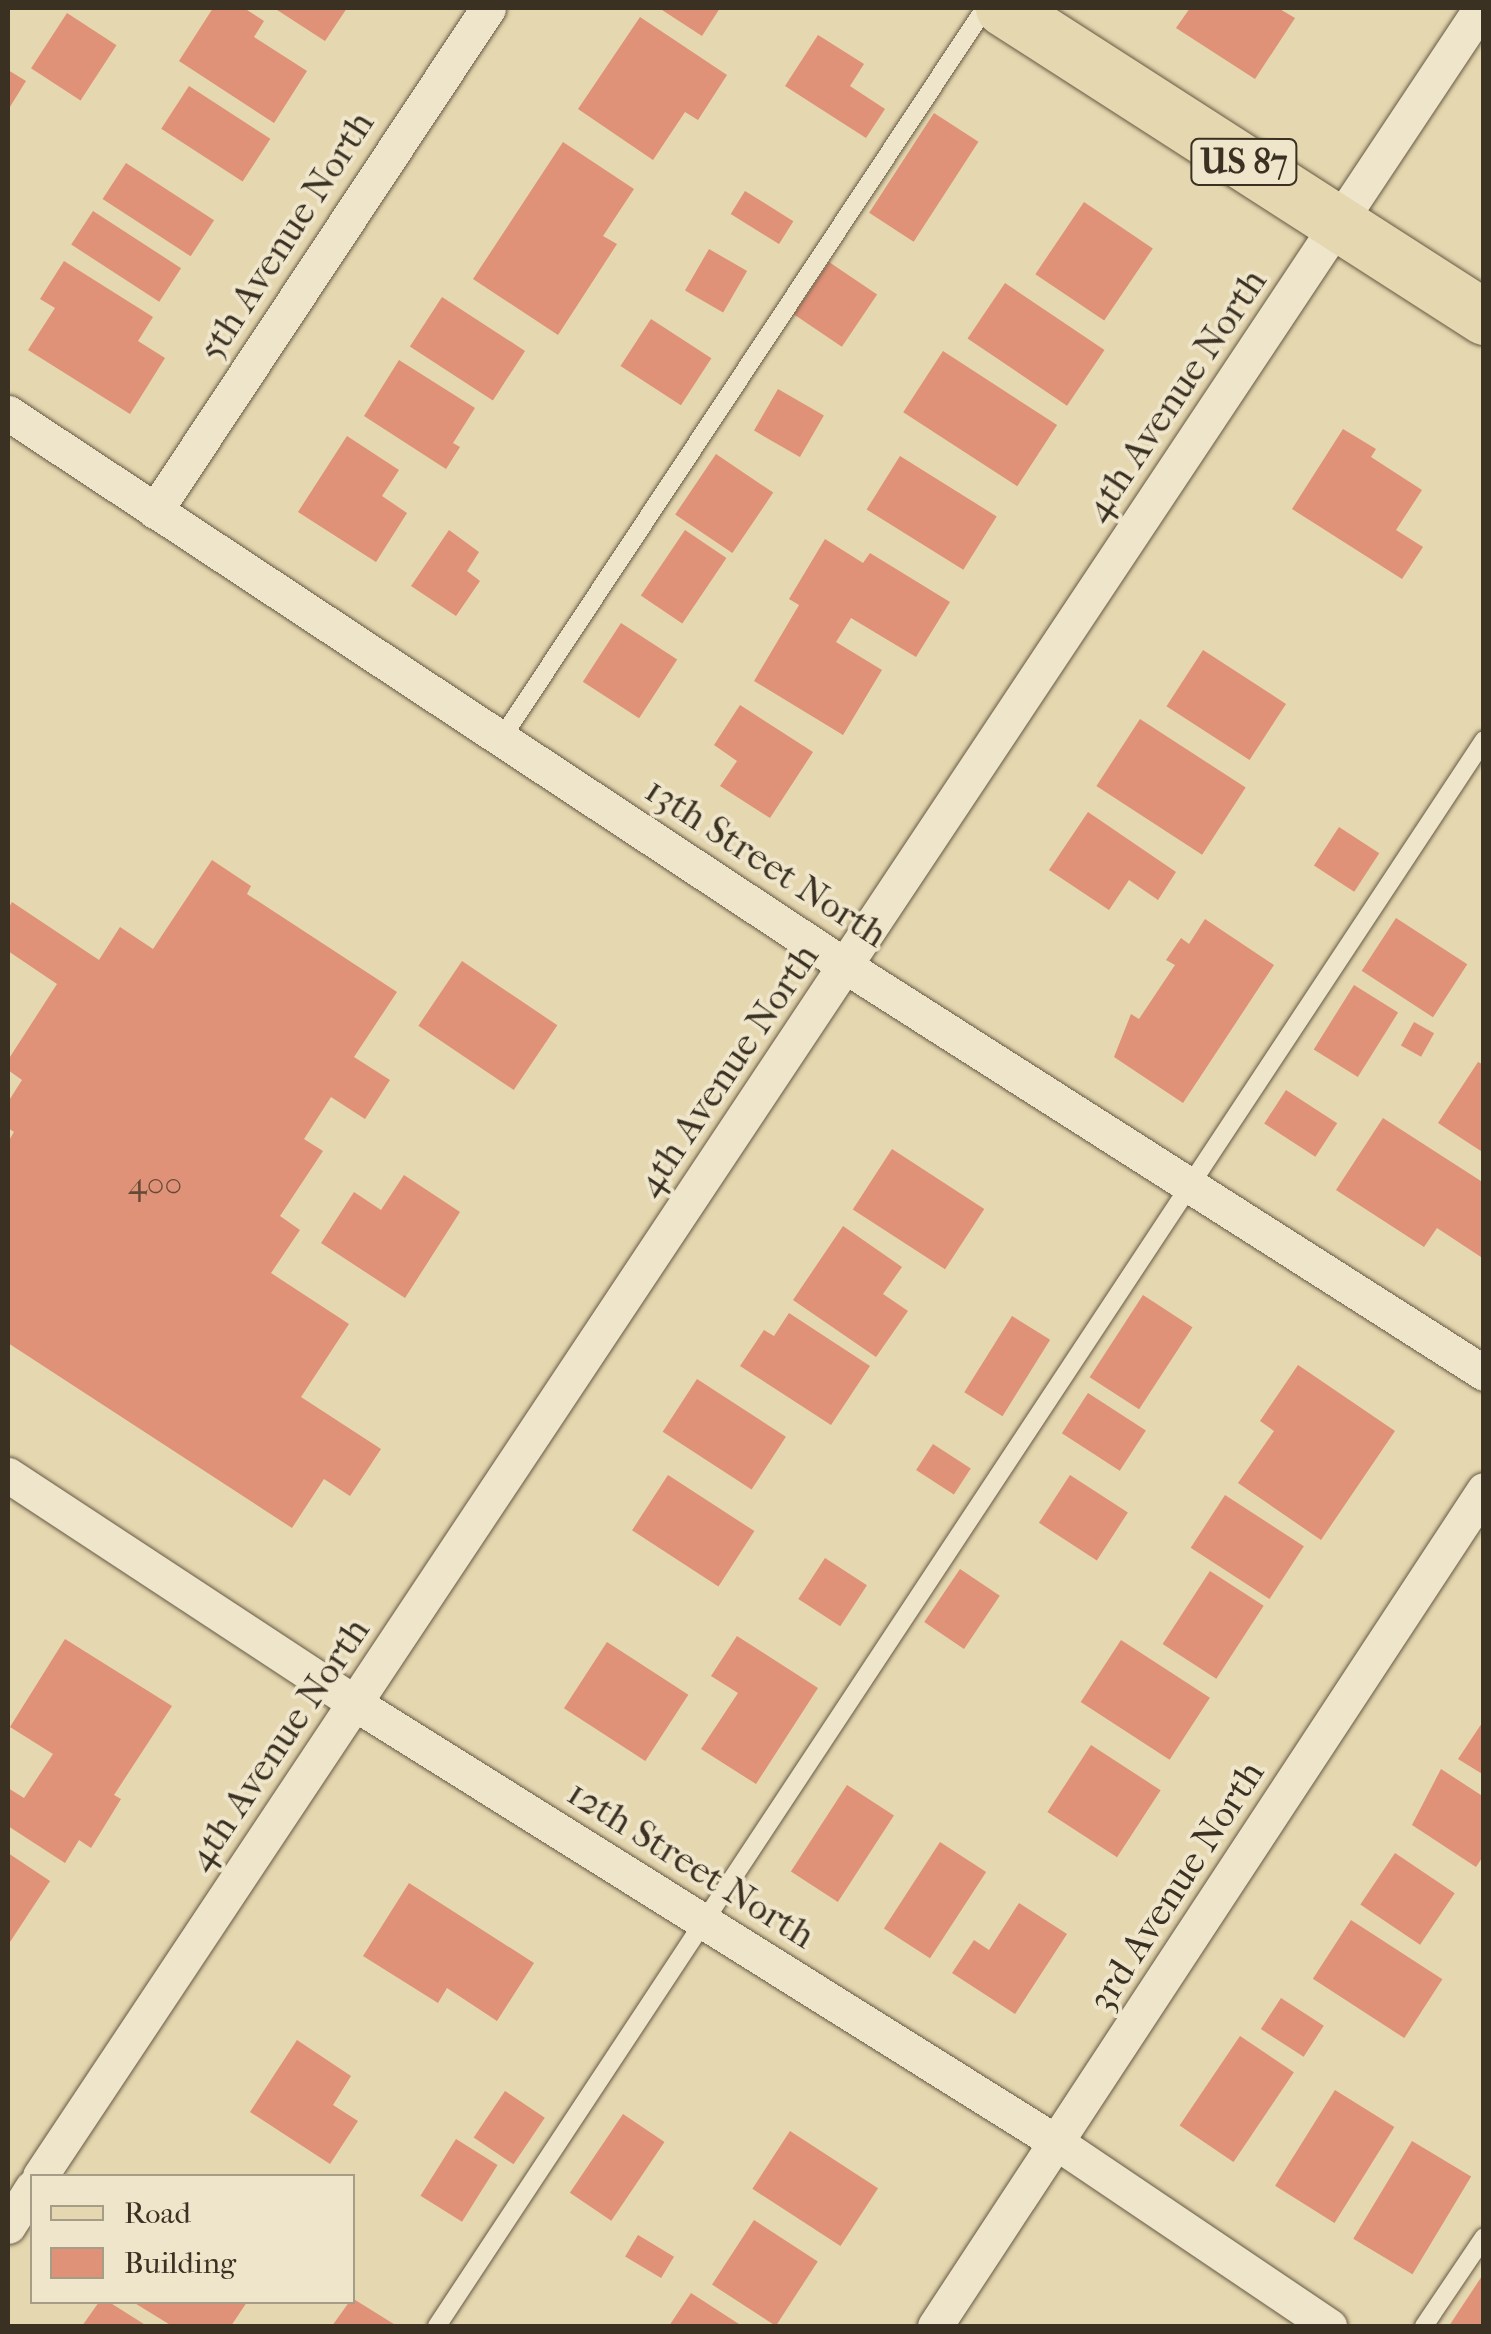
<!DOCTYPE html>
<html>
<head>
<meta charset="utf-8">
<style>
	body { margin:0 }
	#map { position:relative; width:1491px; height:2334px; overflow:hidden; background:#e5d7af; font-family:"IM FELL French Canon",serif }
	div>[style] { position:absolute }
	.building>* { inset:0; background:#df9277; transform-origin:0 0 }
	.roads { filter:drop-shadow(0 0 2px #665a45) drop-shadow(0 0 2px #665a45) }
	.service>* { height:18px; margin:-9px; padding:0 9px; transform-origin:9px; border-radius:9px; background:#eee5cb }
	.minor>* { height:35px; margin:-17.5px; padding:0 17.5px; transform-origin:17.5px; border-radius:17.5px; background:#eee5cb }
	.primary>* { height:55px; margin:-27.5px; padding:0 27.5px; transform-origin:27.5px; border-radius:27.5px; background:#e5d7af }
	span { translate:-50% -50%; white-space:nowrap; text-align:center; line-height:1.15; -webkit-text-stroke:8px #eee5cb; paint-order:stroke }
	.number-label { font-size:32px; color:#644937 }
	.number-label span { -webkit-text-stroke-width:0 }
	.shield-label span { padding:2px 8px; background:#eee5cb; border:2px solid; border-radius:8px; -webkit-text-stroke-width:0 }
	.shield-label { font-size:35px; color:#3b3122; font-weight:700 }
	.street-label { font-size:38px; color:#3b3122 }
	.frame { position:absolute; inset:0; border:10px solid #3b3122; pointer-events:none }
	.legend { position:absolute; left:30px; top:2174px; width:325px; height:130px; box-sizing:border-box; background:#eee5cb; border:2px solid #a69d87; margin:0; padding:12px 18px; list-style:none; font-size:30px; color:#3b3122 }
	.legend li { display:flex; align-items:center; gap:20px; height:50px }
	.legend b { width:50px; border:2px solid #a69d87 }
</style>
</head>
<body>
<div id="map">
	<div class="building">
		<i style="clip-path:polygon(213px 8px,244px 8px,264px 21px,254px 37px,307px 71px,274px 123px,179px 61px)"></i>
		<i style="clip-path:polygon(274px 8px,347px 8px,325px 41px)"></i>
		<i style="clip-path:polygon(659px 8px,720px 8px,702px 36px)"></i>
		<i style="clip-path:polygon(1190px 8px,1278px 8px,1295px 18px,1255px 79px,1176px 28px)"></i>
		<i style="left:67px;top:13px;width:59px;height:66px;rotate:33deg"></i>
		<i style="clip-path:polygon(640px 17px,727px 75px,698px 120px,685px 112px,653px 160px,578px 109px)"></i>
		<i style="clip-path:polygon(818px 35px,864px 64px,850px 86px,885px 109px,866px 138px,785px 86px)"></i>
		<i style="clip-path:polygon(8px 70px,26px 81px,8px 110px)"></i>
		<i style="left:189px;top:86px;width:97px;height:51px;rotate:33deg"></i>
		<i style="left:934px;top:113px;width:53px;height:119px;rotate:33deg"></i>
		<i style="clip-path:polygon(563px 142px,634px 189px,603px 236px,617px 244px,558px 335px,473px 279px)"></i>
		<i style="left:126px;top:163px;width:105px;height:43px;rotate:33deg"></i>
		<i style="left:745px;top:191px;width:57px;height:27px;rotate:32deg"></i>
		<i style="left:1084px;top:202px;width:83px;height:87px;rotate:34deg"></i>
		<i style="left:93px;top:211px;width:105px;height:40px;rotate:33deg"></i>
		<i style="left:709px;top:249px;width:44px;height:48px;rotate:30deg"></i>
		<i style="clip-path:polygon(64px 261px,153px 317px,138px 341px,165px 358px,130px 414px,28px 350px,55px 308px,40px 299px)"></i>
		<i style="left:829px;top:262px;width:58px;height:63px;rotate:34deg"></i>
		<i style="left:1005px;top:283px;width:120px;height:67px;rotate:34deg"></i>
		<i style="left:442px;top:297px;width:99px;height:59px;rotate:33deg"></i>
		<i style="left:651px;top:319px;width:72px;height:56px;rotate:33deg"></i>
		<i style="left:943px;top:351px;width:136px;height:73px;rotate:33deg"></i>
		<i style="clip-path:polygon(399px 360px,475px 408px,453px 443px,460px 447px,446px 469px,364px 416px)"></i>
		<i style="left:778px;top:389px;width:53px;height:48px;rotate:30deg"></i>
		<i style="clip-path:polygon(1343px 429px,1376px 449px,1371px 457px,1422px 490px,1396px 530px,1423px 547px,1402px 579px,1292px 509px)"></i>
		<i style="clip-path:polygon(347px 436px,399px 470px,382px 496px,407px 513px,376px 562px,298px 512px)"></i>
		<i style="left:716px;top:454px;width:69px;height:73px;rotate:34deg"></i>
		<i style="left:900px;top:456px;width:114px;height:63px;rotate:32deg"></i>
		<i style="clip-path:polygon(449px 530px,479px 552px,467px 571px,480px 581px,456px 616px,411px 586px)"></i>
		<i style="left:685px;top:530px;width:50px;height:79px;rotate:34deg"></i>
		<i style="clip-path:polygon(825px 539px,863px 563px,870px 553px,950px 602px,916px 657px,851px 618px,836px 642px,882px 670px,843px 735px,754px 681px,799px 605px,789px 599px)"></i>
		<i style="left:621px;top:623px;width:67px;height:70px;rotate:33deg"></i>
		<i style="left:1203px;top:650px;width:99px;height:67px;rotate:33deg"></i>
		<i style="clip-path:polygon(740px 705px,813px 752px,770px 818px,720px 786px,737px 761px,714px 745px)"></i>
		<i style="left:1140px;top:719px;width:126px;height:80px;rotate:33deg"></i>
		<i style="clip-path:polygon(1088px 812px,1176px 872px,1158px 900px,1129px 880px,1109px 910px,1049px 870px)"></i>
		<i style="left:1339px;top:827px;width:48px;height:46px;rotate:33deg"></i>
		<i style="clip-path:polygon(212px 860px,251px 886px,247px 894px,397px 992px,354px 1057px,390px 1080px,365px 1119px,331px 1097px,304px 1139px,323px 1151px,280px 1216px,300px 1230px,271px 1273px,349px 1324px,301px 1397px,381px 1449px,350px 1496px,324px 1479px,292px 1528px,8px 1343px,8px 1142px,14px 1132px,8px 1128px,8px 1102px,22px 1080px,8px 1070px,8px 1060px,57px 984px,8px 951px,8px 909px,12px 902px,99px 960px,120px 927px,153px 949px)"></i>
		<i style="left:1396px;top:918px;width:85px;height:63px;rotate:33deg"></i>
		<i style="clip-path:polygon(1205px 919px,1274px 965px,1183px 1103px,1114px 1057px,1131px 1014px,1139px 1019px,1175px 965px,1166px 960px,1181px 938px,1189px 944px)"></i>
		<i style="left:462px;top:961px;width:115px;height:78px;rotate:34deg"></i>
		<i style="left:1354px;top:985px;width:52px;height:76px;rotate:32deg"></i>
		<i style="left:1414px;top:1022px;width:23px;height:27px;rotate:29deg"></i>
		<i style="clip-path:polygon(1478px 1062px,1484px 1065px,1484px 1153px,1438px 1123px)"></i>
		<i style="left:1286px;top:1090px;width:61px;height:40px;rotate:33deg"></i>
		<i style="clip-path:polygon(1383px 1118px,1484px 1183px,1484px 1259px,1437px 1228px,1424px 1247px,1336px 1190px)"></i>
		<i style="left:892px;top:1149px;width:110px;height:72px;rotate:33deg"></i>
		<i style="clip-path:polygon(404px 1175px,460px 1212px,405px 1298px,321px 1243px,354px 1192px,381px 1210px)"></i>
		<i style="clip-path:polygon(843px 1226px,902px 1267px,883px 1294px,908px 1311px,876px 1357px,793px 1300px)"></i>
		<i style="left:1143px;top:1295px;width:59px;height:98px;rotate:33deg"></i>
		<i style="clip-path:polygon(789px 1313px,870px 1366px,831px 1425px,740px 1366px,764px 1330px,774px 1336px)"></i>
		<i style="left:1012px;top:1316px;width:45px;height:90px;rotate:32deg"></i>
		<i style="clip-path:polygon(1298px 1365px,1395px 1431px,1321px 1540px,1238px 1483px,1274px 1431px,1260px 1421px)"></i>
		<i style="left:697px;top:1379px;width:106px;height:63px;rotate:33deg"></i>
		<i style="left:1088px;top:1393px;width:69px;height:48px;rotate:33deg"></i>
		<i style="left:933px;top:1444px;width:45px;height:31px;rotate:33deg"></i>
		<i style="left:668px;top:1475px;width:103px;height:66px;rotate:33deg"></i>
		<i style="left:1070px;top:1475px;width:69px;height:57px;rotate:33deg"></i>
		<i style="left:1225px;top:1495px;width:94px;height:63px;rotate:33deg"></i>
		<i style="left:825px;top:1558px;width:50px;height:49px;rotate:33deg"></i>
		<i style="left:960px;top:1569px;width:48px;height:64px;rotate:34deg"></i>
		<i style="left:1210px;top:1571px;width:64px;height:87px;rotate:33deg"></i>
		<i style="clip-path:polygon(737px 1636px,818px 1688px,756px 1784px,701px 1749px,738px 1693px,711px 1676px)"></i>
		<i style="clip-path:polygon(65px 1639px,172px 1706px,114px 1795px,121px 1799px,91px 1848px,79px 1840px,65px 1863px,8px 1826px,8px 1788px,24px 1798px,53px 1754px,10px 1727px)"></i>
		<i style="left:1121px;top:1640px;width:106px;height:74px;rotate:33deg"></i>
		<i style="left:607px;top:1642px;width:97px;height:79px;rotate:33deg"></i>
		<i style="clip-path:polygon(1484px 1720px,1484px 1775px,1458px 1759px)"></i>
		<i style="left:1091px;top:1745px;width:83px;height:80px;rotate:33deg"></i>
		<i style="clip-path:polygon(1441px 1769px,1484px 1797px,1484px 1855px,1476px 1867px,1412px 1825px)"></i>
		<i style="left:847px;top:1785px;width:56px;height:103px;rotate:33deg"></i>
		<i style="left:940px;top:1842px;width:55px;height:103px;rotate:33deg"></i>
		<i style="clip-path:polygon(8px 1853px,50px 1881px,10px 1942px,8px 1940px)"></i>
		<i style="left:1395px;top:1853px;width:72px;height:62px;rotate:34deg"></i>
		<i style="clip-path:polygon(409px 1883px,534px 1963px,497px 2021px,447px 1988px,438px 2003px,363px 1956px)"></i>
		<i style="clip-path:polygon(1019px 1903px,1067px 1934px,1015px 2014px,952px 1973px,974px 1940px,989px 1950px)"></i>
		<i style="left:1351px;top:1920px;width:109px;height:70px;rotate:33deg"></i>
		<i style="left:1281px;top:1998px;width:51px;height:37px;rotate:33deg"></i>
		<i style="left:1240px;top:2036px;width:65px;height:108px;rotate:34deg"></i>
		<i style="clip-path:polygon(297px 2040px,351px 2076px,333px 2105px,358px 2121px,330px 2164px,250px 2112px)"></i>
		<i style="left:1335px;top:2090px;width:70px;height:113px;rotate:32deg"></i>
		<i style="left:505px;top:2091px;width:48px;height:56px;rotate:34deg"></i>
		<i style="left:623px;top:2114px;width:50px;height:95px;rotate:34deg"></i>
		<i style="left:790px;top:2131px;width:105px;height:69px;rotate:33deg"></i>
		<i style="left:456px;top:2139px;width:49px;height:67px;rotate:32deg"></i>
		<i style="left:1412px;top:2141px;width:69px;height:114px;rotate:31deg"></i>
		<i style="left:754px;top:2220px;width:76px;height:77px;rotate:33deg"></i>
		<i style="left:638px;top:2235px;width:42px;height:25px;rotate:31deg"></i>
		<i style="clip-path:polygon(1484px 2273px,1484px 2326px,1449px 2326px)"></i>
		<i style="clip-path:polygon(691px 2293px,742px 2326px,669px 2326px)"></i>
		<i style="clip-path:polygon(352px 2298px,397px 2326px,332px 2326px)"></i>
		<i style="clip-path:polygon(99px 2302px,109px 2302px,147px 2326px,82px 2326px)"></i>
		<i style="clip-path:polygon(133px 2302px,247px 2302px,231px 2326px,172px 2326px)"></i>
	</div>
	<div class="roads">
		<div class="service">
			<i style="left:501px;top:739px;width:877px;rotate:-56.49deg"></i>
			<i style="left:437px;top:2326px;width:1900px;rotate:-56.57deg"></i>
			<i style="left:1424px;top:2326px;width:107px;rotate:-56deg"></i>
		</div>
		<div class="minor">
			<i style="left:8px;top:413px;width:1005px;rotate:33.44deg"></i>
			<i style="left:847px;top:967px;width:755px;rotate:32.51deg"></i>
			<i style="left:155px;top:511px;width:603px;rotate:-56.49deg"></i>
			<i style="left:8px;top:1475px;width:417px;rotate:33.3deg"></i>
			<i style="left:356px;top:1704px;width:829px;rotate:32.04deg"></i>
			<i style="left:1059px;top:2144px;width:326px;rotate:34deg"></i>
			<i style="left:40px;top:2176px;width:2603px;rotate:-56.39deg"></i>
			<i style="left:8px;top:2226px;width:45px;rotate:-57.7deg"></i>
			<i style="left:935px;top:2326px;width:1000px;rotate:-56.71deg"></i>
		</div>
		<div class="primary">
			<i style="left:1003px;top:8px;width:572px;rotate:32.72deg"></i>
		</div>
	</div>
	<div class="number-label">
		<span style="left:155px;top:1184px">400</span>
	</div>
	<div class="shield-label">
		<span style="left:1244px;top:162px">US 87</span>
	</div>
	<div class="street-label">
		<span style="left:286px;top:236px;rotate:-57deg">5th Avenue North</span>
		<span style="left:1175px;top:395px;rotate:-56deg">4th Avenue North</span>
		<span style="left:766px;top:862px;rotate:33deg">13th Street North</span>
		<span style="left:727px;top:1070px;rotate:-56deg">4th Avenue North</span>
		<span style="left:278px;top:1744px;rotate:-56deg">4th Avenue North</span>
		<span style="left:691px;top:1864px;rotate:32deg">12th Street North</span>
		<span style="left:1176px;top:1886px;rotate:-57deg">3rd Avenue North</span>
	</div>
	<div class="frame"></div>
	<ul class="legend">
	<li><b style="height:12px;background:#e5d7af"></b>Road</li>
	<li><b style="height:28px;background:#df9277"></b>Building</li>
	</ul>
</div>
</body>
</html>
